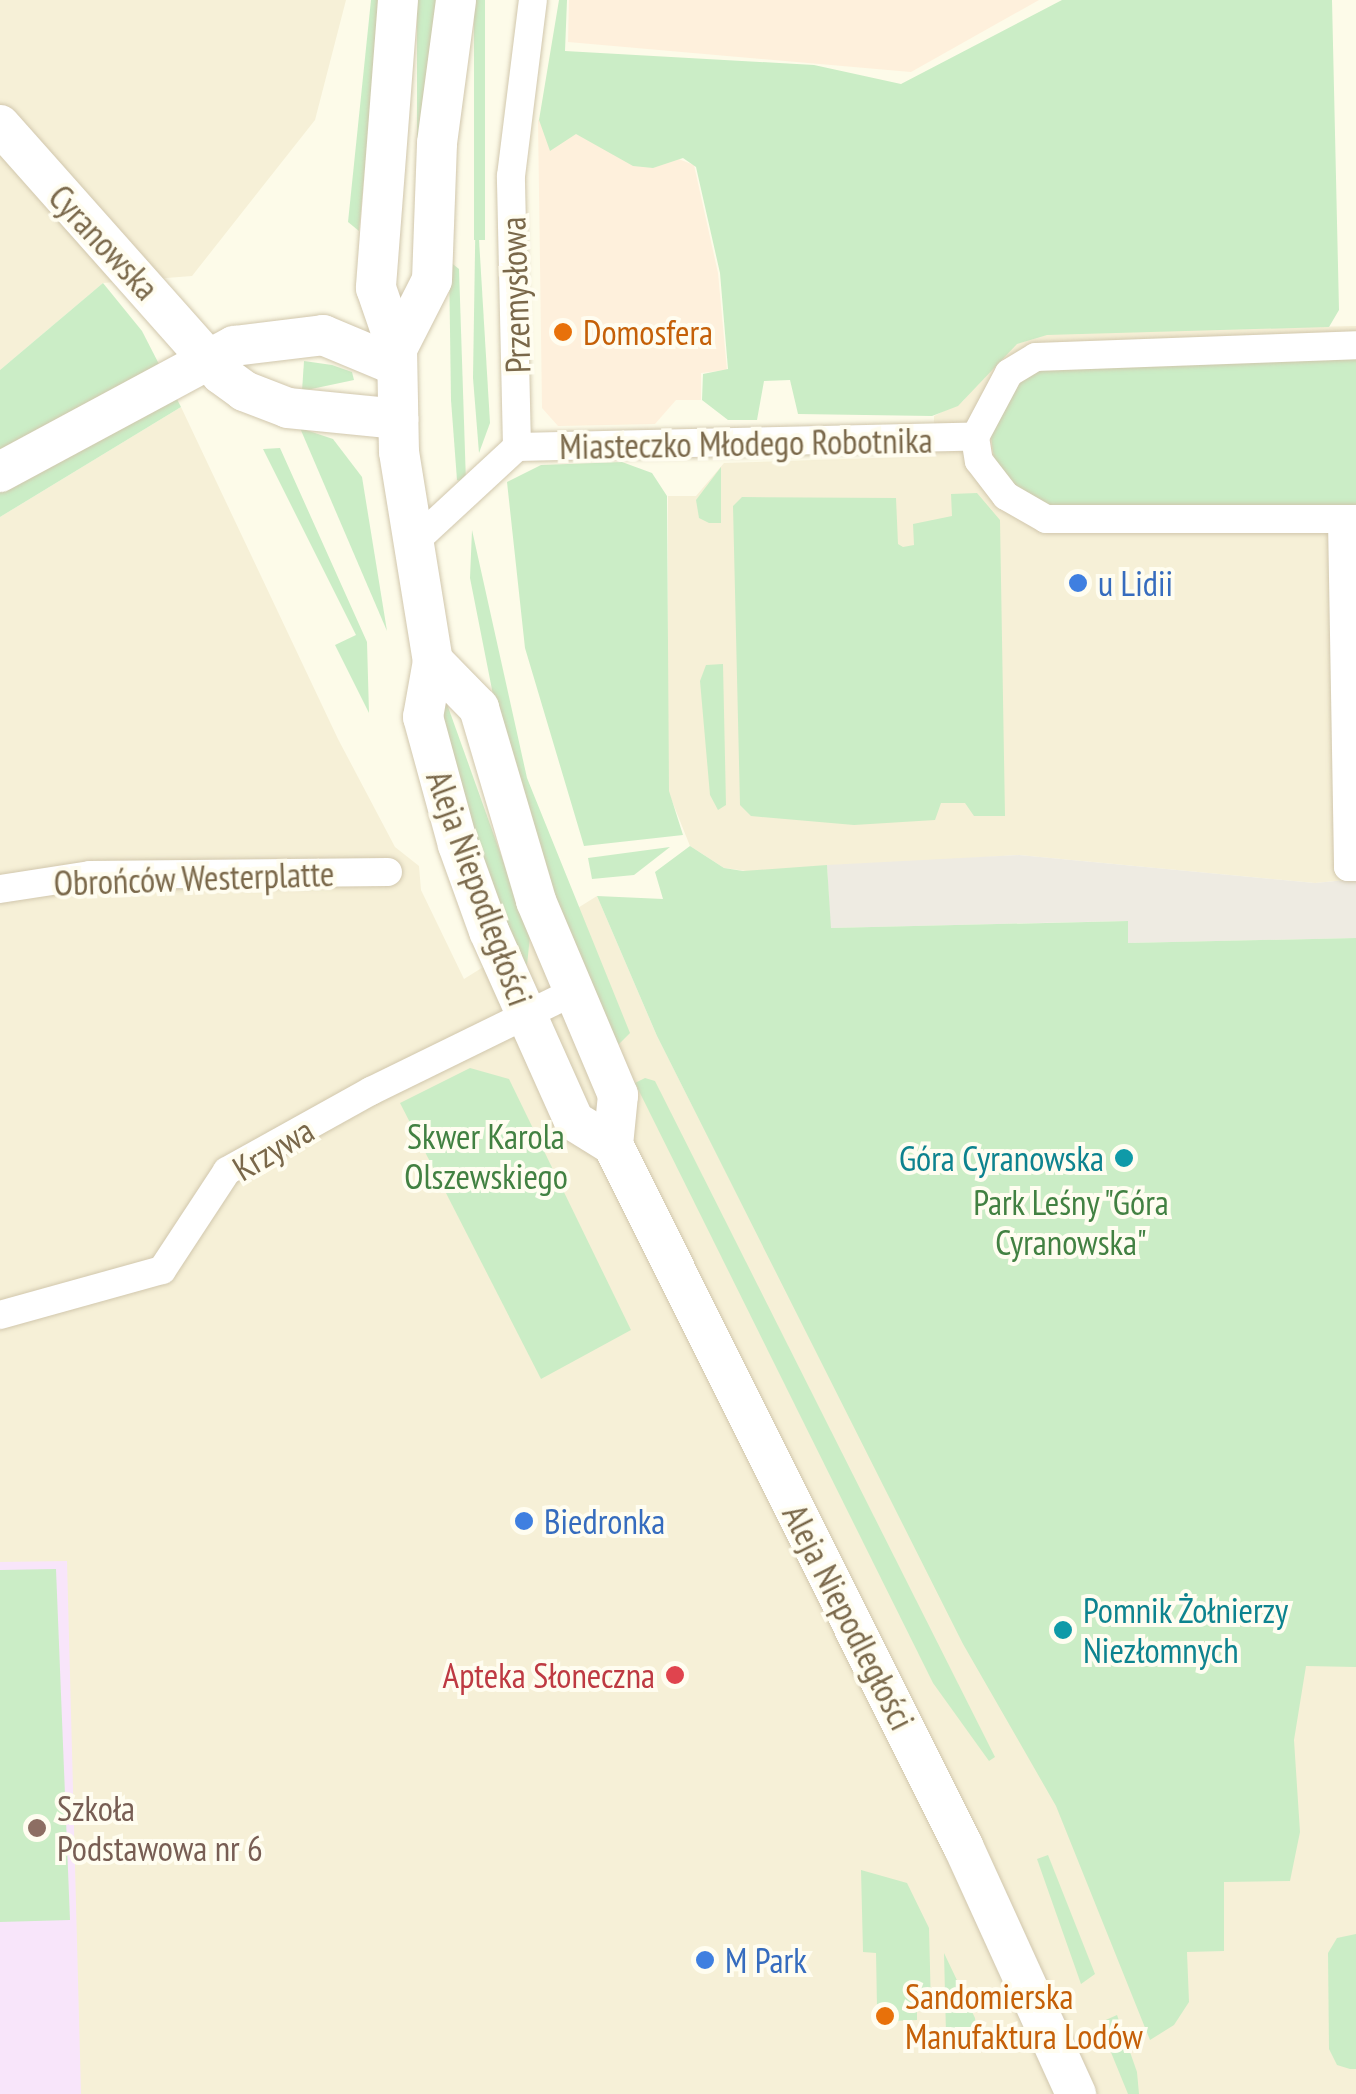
<!DOCTYPE html>
<html>
<head>
<meta charset="utf-8">
<style>
	body { margin:0 }
	#map { position:relative; width:1356px; height:2094px; overflow:hidden; background:#fdfbe9; font-family:"PT Sans Narrow",sans-serif }
	div>[style] { position:absolute }
	.residential>* { inset:0; background:#f6f0d7 }
	.commercial>* { inset:0; background:#fef0dc }
	.industrial>* { inset:0; background:#eeebe2 }
	.education>* { inset:0; background:#f8e5fa }
	.green>* { inset:0; background:#cbedc6; transform-origin:0 0 }
	.roads { filter:drop-shadow(0 0 2px #d1c7ad) drop-shadow(0 0 2px #d1c7ad) }
	.street>* { height:28px; margin:-14px; padding:0 14px; transform-origin:14px; border-radius:14px; background:#fff }
	.secondary>* { height:40px; margin:-20px; padding:0 20px; transform-origin:20px; border-radius:20px; background:#fff }
	.dots>* { width:28px; height:28px; translate:-50% -50%; box-sizing:border-box; border:5px solid #fffdf0; border-radius:50% }
	span { translate:-50% -50%; white-space:nowrap; text-align:center; line-height:1.15; -webkit-text-stroke:8px #fffdf0; paint-order:stroke }
	.street-label { font-size:35px; color:#7a684a }
	.food-label { font-size:35px; color:#c56008 }
	.left { translate:0 -50%; text-align:left }
	.shop-label { font-size:35px; color:#366cbe }
	.park-label { font-size:35px; color:#428142 }
	.culture-label { font-size:35px; color:#0d838f }
	.right { translate:-100% -50%; text-align:right }
	.health-label { font-size:35px; color:#be3a42 }
	.education-label { font-size:35px; color:#785e54 }
</style>
</head>
<body>
<div id="map">
	<div class="residential">
		<i style="clip-path:polygon(0 0,346px 0,315px 120px,192px 276px,103px 283px,0 370px)"></i>
		<i style="clip-path:polygon(1356px 326px,1356px 879px,1315px 883px,1019px 855px,754px 872px,724px 868px,690px 846px,668px 791px,668px 496px,696px 496px,724px 463px,934px 456px,934px 416px,963px 401px,990px 364px,1016px 344px,1054px 332px)"></i>
		<i style="clip-path:polygon(181px 407px,338px 739px,395px 847px,419px 866px,421px 890px,464px 979px,597px 896px,657px 1036px,802px 1322px,1356px 1667px,1356px 2094px,0 2094px,0 517px)"></i>
	</div>
	<div class="commercial">
		<i style="clip-path:polygon(569px 0,1039px 0,911px 72px,568px 42px)"></i>
		<i style="clip-path:polygon(538px 120px,617px 135px,694px 165px,718px 273px,727px 370px,701px 373px,701px 400px,676px 400px,655px 424px,558px 426px,542px 408px)"></i>
	</div>
	<div class="industrial">
		<i style="clip-path:polygon(1019px 855px,1315px 883px,1356px 879px,1356px 938px,1128px 943px,1127px 921px,830px 928px,827px 865px)"></i>
	</div>
	<div class="education">
		<i style="clip-path:polygon(67px 1561px,81px 2094px,0 2094px,0 1562px)"></i>
	</div>
	<div class="green">
		<i style="clip-path:polygon(371px 0,381px 0,359px 231px,348px 222px)"></i>
		<i style="left:417px;top:0;width:21px;height:238px"></i>
		<i style="left:474px;top:0;width:11px;height:240px"></i>
		<i style="clip-path:polygon(559px 0,567px 0,565px 51px,814px 65px,901px 84px,1062px 0,1332px 0,1339px 310px,1329px 327px,1047px 335px,1017px 344px,958px 406px,932px 416px,798px 414px,790px 380px,764px 381px,757px 420px,728px 420px,702px 400px,703px 374px,728px 369px,720px 273px,696px 167px,683px 158px,653px 168px,633px 166px,576px 134px,550px 151px,539px 120px)"></i>
		<i style="clip-path:polygon(476px 189px,490px 423px,479px 453px,473px 378px)"></i>
		<i style="clip-path:polygon(449px 261px,459px 269px,466px 483px,457px 480px,451px 400px)"></i>
		<i style="clip-path:polygon(103px 283px,142px 331px,181px 407px,0 517px,0 370px)"></i>
		<i style="clip-path:polygon(1356px 356px,1356px 508px,1073px 515px,1023px 499px,994px 459px,991px 437px,1002px 399px,1032px 370px)"></i>
		<i style="clip-path:polygon(304px 361px,332px 365px,352px 372px,354px 380px,302px 391px)"></i>
		<i style="clip-path:polygon(300px 428px,333px 439px,362px 477px,387px 631px)"></i>
		<i style="clip-path:polygon(280px 448px,367px 642px,369px 713px,335px 645px,356px 635px,263px 449px)"></i>
		<i style="clip-path:polygon(622px 462px,652px 473px,667px 496px,669px 791px,683px 835px,584px 846px,525px 648px,507px 482px,541px 465px)"></i>
		<i style="clip-path:polygon(721px 467px,721px 523px,709px 523px,699px 518px,696px 500px)"></i>
		<i style="clip-path:polygon(977px 493px,1000px 520px,1005px 816px,974px 816px,965px 803px,941px 803px,935px 820px,854px 825px,751px 816px,740px 805px,733px 506px,742px 497px,896px 498px,898px 544px,903px 547px,914px 545px,913px 524px,952px 516px,951px 494px)"></i>
		<i style="clip-path:polygon(472px 530px,527px 778px,630px 1033px,615px 1048px,569px 942px,498px 720px,470px 578px)"></i>
		<i style="clip-path:polygon(723px 664px,726px 805px,718px 810px,710px 795px,700px 681px,706px 665px)"></i>
		<i style="clip-path:polygon(435px 689px,442px 690px,530px 936px,527px 965px,521px 964px,479px 851px)"></i>
		<i style="clip-path:polygon(690px 846px,724px 868px,743px 871px,827px 865px,831px 928px,1128px 921px,1128px 943px,1356px 938px,1356px 1667px,1306px 1666px,1294px 1740px,1300px 1832px,1290px 1881px,1224px 1882px,1224px 1951px,1187px 1952px,1189px 2002px,1174px 2025px,1150px 2040px,1056px 1806px,963px 1644px,657px 1036px,597px 896px,663px 899px,655px 872px)"></i>
		<i style="clip-path:polygon(670px 847px,634px 875px,592px 879px,588px 858px)"></i>
		<i style="clip-path:polygon(470px 1068px,509px 1079px,631px 1330px,541px 1379px,400px 1103px)"></i>
		<i style="clip-path:polygon(645px 1078px,655px 1081px,995px 1757px,989px 1761px,933px 1683px,635px 1083px)"></i>
		<i style="clip-path:polygon(56px 1569px,70px 1920px,0 1922px,0 1570px)"></i>
		<i style="clip-path:polygon(1048px 1855px,1095px 1974px,1081px 1984px,1037px 1859px)"></i>
		<i style="clip-path:polygon(861px 1870px,907px 1883px,929px 1928px,931px 2007px,917px 2007px,917px 2020px,891px 2021px,890px 2007px,877px 2007px,876px 1953px,863px 1952px)"></i>
		<i style="clip-path:polygon(1356px 1934px,1356px 2069px,1350px 2069px,1337px 2065px,1329px 2049px,1328px 1953px,1337px 1938px)"></i>
		<i style="clip-path:polygon(944px 1953px,975px 2018px,979px 2047px,959px 2048px,959px 2034px,946px 2034px)"></i>
		<i style="clip-path:polygon(1117px 2015px,1137px 2072px,1139px 2094px,1128px 2094px,1099px 2023px)"></i>
	</div>
	<div class="roads">
		<div class="street">
			<i style="left:975px;top:437px;width:72px;rotate:-62deg"></i>
			<i style="left:1009px;top:373px;width:31px;rotate:-31deg"></i>
			<i style="left:1036px;top:357px;width:320px;rotate:-2.1deg"></i>
			<i style="left:517px;top:447px;width:458px;rotate:-1.3deg"></i>
			<i style="left:975px;top:437px;width:24px;rotate:81deg"></i>
			<i style="left:979px;top:461px;width:44px;rotate:52.4deg"></i>
			<i style="left:1006px;top:496px;width:46px;rotate:29.9deg"></i>
			<i style="left:1046px;top:519px;width:310px"></i>
			<i style="left:1342px;top:520px;width:347px;rotate:89deg"></i>
			<i style="left:1348px;top:867px;width:8px"></i>
			<i style="left:411px;top:545px;width:144px;rotate:-42.8deg"></i>
			<i style="left:517px;top:447px;width:271px;rotate:-91.3deg"></i>
			<i style="left:511px;top:176px;width:177px;rotate:-82.9deg"></i>
			<i style="left:0;top:889px;width:91px;rotate:-8.8deg"></i>
			<i style="left:90px;top:875px;width:298px;rotate:-0.6deg"></i>
			<i style="left:0;top:1315px;width:168px;rotate:-15.5deg"></i>
			<i style="left:162px;top:1270px;width:118px;rotate:-56.7deg"></i>
			<i style="left:227px;top:1171px;width:165px;rotate:-29.1deg"></i>
			<i style="left:371px;top:1091px;width:223px;rotate:-26.1deg"></i>
		</div>
		<div class="secondary">
			<i style="left:398px;top:0;width:289px;rotate:94.4deg"></i>
			<i style="left:376px;top:288px;width:65px;rotate:71deg"></i>
			<i style="left:397px;top:349px;width:103px;rotate:88.9deg"></i>
			<i style="left:399px;top:452px;width:212px;rotate:80.8deg"></i>
			<i style="left:433px;top:661px;width:57px;rotate:100.1deg"></i>
			<i style="left:423px;top:717px;width:133px;rotate:74.7deg"></i>
			<i style="left:458px;top:845px;width:91px;rotate:70.2deg"></i>
			<i style="left:489px;top:931px;width:208px;rotate:65.9deg"></i>
			<i style="left:574px;top:1121px;width:46px;rotate:31.6deg"></i>
			<i style="left:613px;top:1145px;width:784px;rotate:63.47deg"></i>
			<i style="left:963px;top:1846px;width:273px;rotate:65.5deg"></i>
			<i style="left:0;top:125px;width:333px;rotate:48.4deg"></i>
			<i style="left:221px;top:374px;width:29px;rotate:36deg"></i>
			<i style="left:244px;top:391px;width:47px;rotate:21.1deg"></i>
			<i style="left:288px;top:408px;width:111px;rotate:5.7deg"></i>
			<i style="left:397px;top:349px;width:77px;rotate:-63.1deg"></i>
			<i style="left:432px;top:280px;width:137px;rotate:-87.9deg"></i>
			<i style="left:437px;top:143px;width:144px;rotate:-82.4deg"></i>
			<i style="left:0;top:472px;width:266px;rotate:-28.3deg"></i>
			<i style="left:234px;top:346px;width:90px;rotate:-7deg"></i>
			<i style="left:323px;top:335px;width:80px;rotate:22.7deg"></i>
			<i style="left:433px;top:661px;width:66px;rotate:45.6deg"></i>
			<i style="left:479px;top:708px;width:201px;rotate:73.5deg"></i>
			<i style="left:536px;top:901px;width:211px;rotate:67.1deg"></i>
			<i style="left:618px;top:1095px;width:50px;rotate:95.7deg"></i>
		</div>
	</div>
	<div class="dots">
		<i style="left:563px;top:332px;background:#e8710a"></i>
		<i style="left:1078px;top:583px;background:#3f7fe0"></i>
		<i style="left:1124px;top:1158px;background:#0f9aa8"></i>
		<i style="left:524px;top:1521px;background:#3f7fe0"></i>
		<i style="left:1063px;top:1630px;background:#0f9aa8"></i>
		<i style="left:675px;top:1675px;background:#e0444e"></i>
		<i style="left:37px;top:1828px;background:#8d6e63"></i>
		<i style="left:705px;top:1960px;background:#3f7fe0"></i>
		<i style="left:885px;top:2016px;background:#e8710a"></i>
	</div>
	<div class="street-label">
		<span style="left:104px;top:242px;rotate:47deg">Cyranowska</span>
		<span style="left:515px;top:295px;rotate:-92deg">Przemysłowa</span>
		<span style="left:746px;top:443px;rotate:-1deg">Miasteczko Młodego Robotnika</span>
		<span style="left:194px;top:878px;rotate:-2deg">Obrońców Westerplatte</span>
		<span style="left:480px;top:888px;rotate:70deg">Aleja Niepodległości</span>
		<span style="left:273px;top:1149px;rotate:-31deg">Krzywa</span>
		<span style="left:849px;top:1617px;rotate:63deg">Aleja Niepodległości</span>
	</div>
	<div class="food-label">
		<span class="left" style="left:583px;top:332px">Domosfera</span>
		<span class="left" style="left:905px;top:2016px">Sandomierska<br>Manufaktura Lodów</span>
	</div>
	<div class="shop-label">
		<span class="left" style="left:1098px;top:583px">u Lidii</span>
		<span class="left" style="left:544px;top:1521px">Biedronka</span>
		<span class="left" style="left:725px;top:1960px">M Park</span>
	</div>
	<div class="park-label">
		<span style="left:486px;top:1156px">Skwer Karola<br>Olszewskiego</span>
		<span style="left:1071px;top:1222px">Park Leśny "Góra<br>Cyranowska"</span>
	</div>
	<div class="culture-label">
		<span class="right" style="left:1104px;top:1158px">Góra Cyranowska</span>
		<span class="left" style="left:1083px;top:1630px">Pomnik Żołnierzy<br>Niezłomnych</span>
	</div>
	<div class="health-label">
		<span class="right" style="left:655px;top:1675px">Apteka Słoneczna</span>
	</div>
	<div class="education-label">
		<span class="left" style="left:57px;top:1828px">Szkoła<br>Podstawowa nr 6</span>
	</div>
</div>
</body>
</html>
